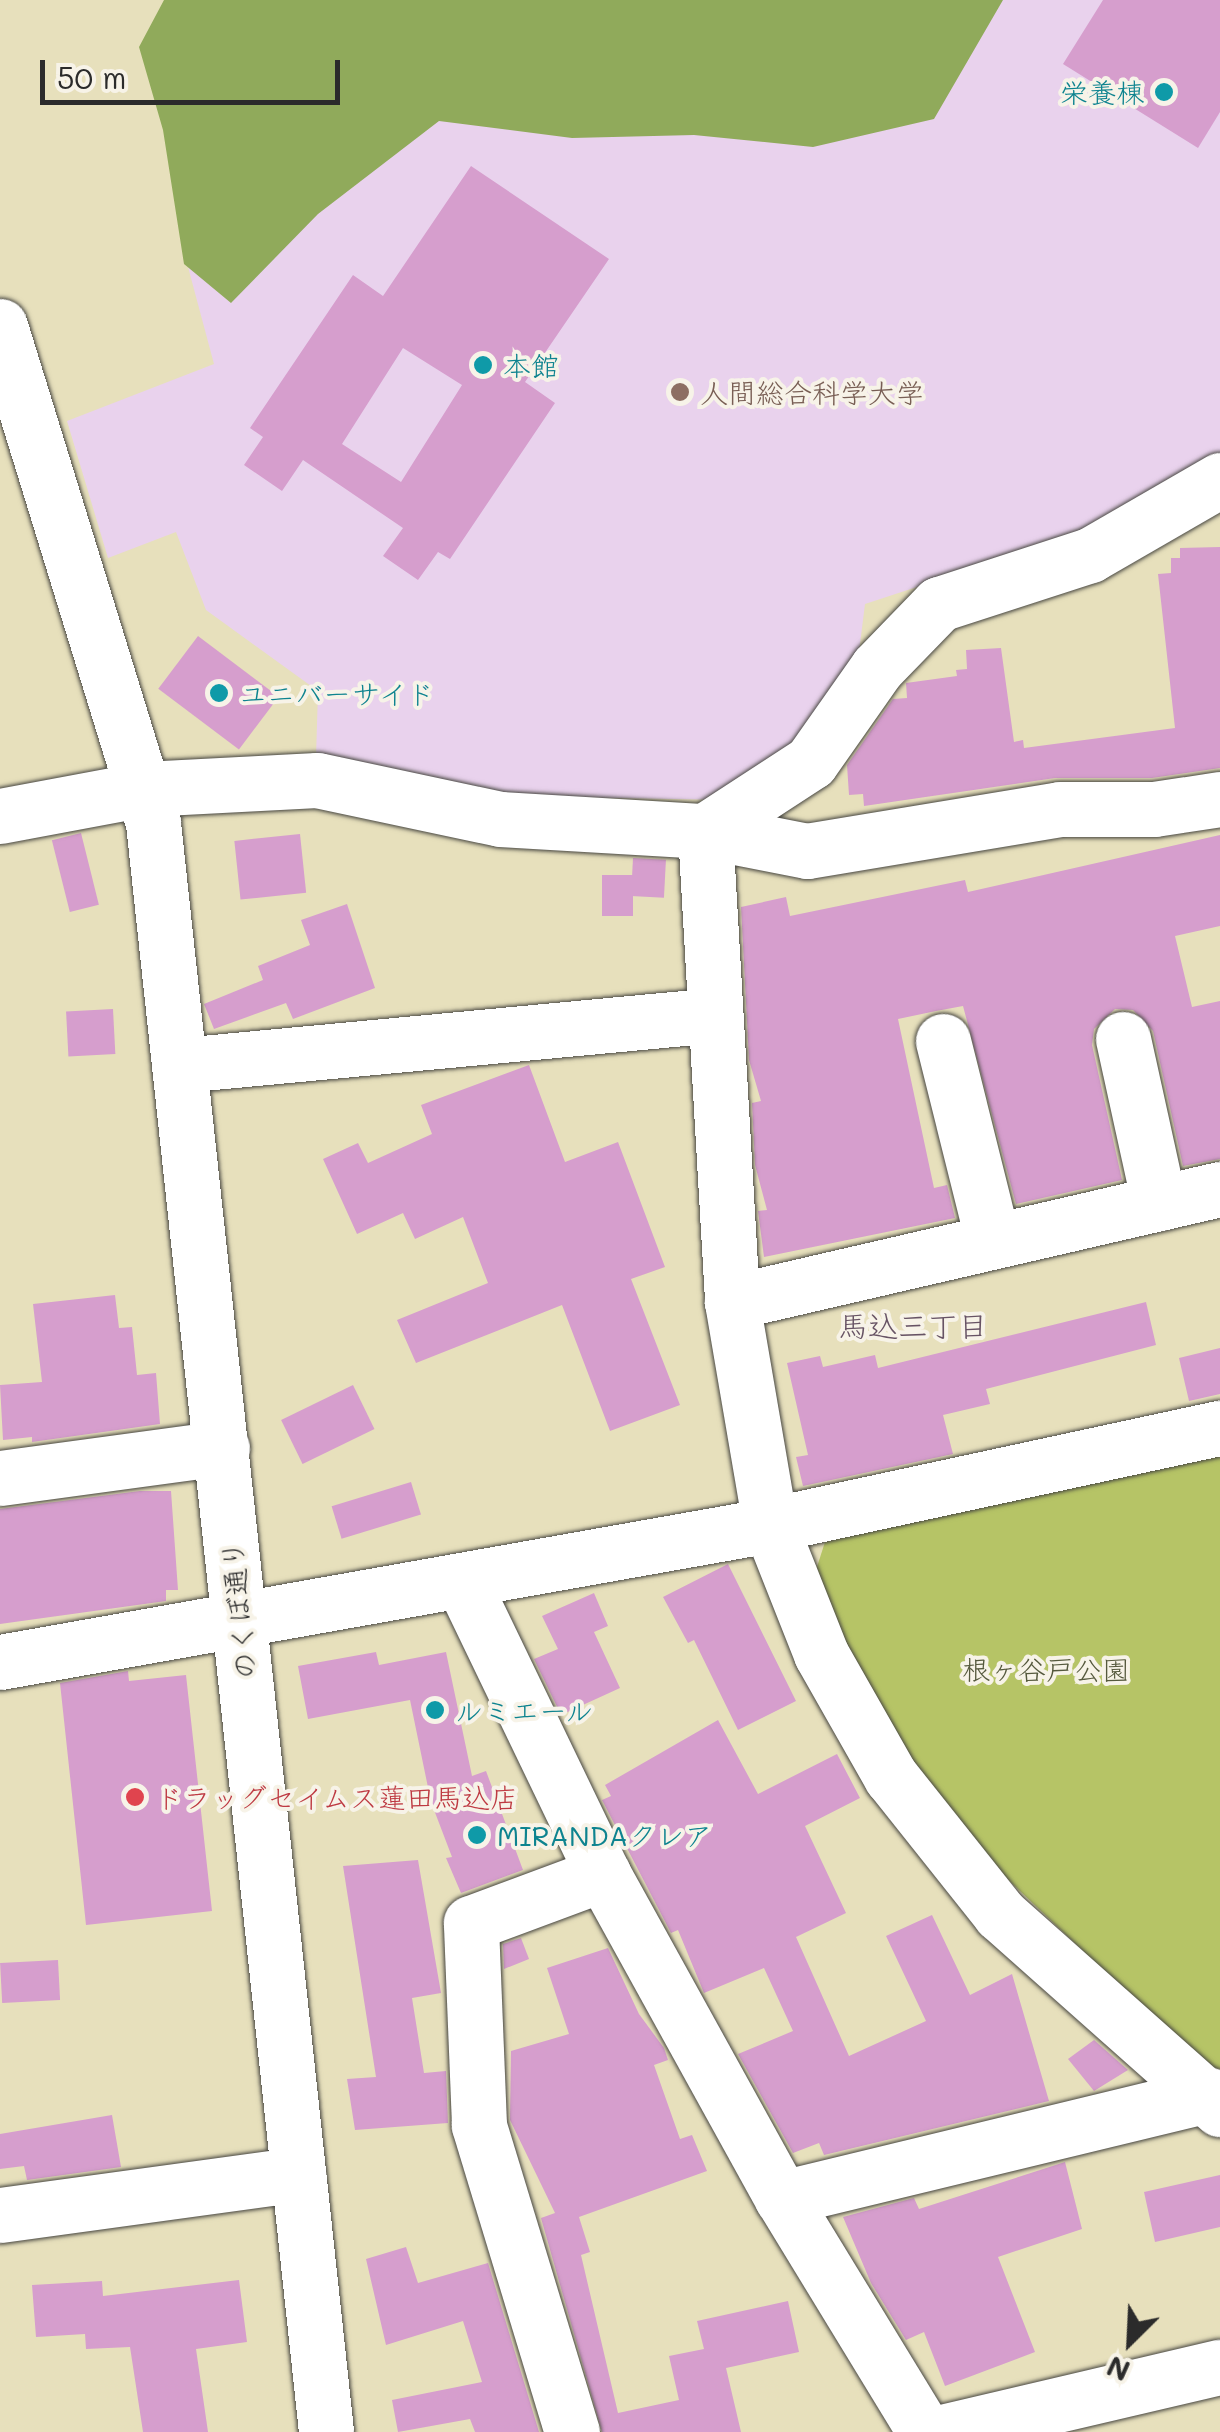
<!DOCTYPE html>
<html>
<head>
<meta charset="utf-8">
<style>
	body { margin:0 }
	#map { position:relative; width:1220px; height:2432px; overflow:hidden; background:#e7e0bc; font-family:Mali,"Klee One",sans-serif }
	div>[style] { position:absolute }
	.built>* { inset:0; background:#e9d2ed }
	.green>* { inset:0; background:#b6c466 }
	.forest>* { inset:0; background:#90aa5b }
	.building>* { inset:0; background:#d69ecd; transform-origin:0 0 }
	.roads { filter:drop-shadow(0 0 2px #474641) drop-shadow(0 0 2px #474641) }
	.minor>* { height:55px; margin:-27.5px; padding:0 27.5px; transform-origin:27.5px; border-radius:27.5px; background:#fff }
	.dots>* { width:28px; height:28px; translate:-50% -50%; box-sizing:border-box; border:5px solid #f7f3e8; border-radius:50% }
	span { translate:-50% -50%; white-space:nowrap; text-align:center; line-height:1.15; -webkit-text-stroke:8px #f7f3e8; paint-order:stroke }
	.culture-label { font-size:28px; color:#0d838f }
	.right { translate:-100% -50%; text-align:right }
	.left { translate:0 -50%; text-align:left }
	.education-label { font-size:28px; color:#785e54 }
	.street-label { font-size:28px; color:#2b2b2b }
	.park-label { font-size:28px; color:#55593d }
	.health-label { font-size:28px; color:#be3a42 }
	.neighbourhood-label { font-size:30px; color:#675364 }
	.north { position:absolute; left:1080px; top:2292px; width:100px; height:100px; -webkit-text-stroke:8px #f7f3e8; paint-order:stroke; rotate:204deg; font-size:28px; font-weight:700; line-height:40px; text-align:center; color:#2b2b2b }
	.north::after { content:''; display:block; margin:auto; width:35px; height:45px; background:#2b2b2b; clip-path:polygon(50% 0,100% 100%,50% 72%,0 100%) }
	.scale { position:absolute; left:40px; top:60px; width:300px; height:45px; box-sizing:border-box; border:5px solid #2b2b2b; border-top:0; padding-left:12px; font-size:30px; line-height:35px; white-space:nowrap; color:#2b2b2b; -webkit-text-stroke:8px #f7f3e8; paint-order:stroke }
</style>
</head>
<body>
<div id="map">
	<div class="built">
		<i style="clip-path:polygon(701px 0,1220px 0,1220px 461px,1096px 528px,865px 604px,856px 676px,822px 727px,732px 800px,489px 796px,316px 757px,318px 691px,206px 610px,176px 532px,108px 558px,67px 421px,214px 364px,180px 237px)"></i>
	</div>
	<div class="green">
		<i style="clip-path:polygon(1220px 1452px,1220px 2081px,939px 1814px,879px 1730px,816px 1570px,825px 1542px)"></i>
	</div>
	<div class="forest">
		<i style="clip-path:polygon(164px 0,1003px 0,934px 119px,813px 147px,694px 135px,572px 138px,439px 121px,318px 214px,231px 303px,184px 264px,163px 130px,139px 47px)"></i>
	</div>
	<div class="building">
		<i style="clip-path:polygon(1103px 0,1220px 0,1220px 112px,1198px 148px,1063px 64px)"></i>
		<i style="clip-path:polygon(evenodd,471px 166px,609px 259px,525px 382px,555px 403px,450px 559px,438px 552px,418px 580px,383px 556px,403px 528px,303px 460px,282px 491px,244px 465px,263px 437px,250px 428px,353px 275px,383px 296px,471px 166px,403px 348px,462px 385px,401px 482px,342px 444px,403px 348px)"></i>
		<i style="clip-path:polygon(1220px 547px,1220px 768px,1152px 778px,1055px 778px,864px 806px,863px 794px,849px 795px,847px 765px,893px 699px,907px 698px,906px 683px,957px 676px,956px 670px,967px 669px,966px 650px,1001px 648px,1014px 742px,1023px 740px,1024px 748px,1175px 728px,1158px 574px,1171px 573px,1171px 558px,1180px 558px,1180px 548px)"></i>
		<i style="left:198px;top:636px;width:101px;height:66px;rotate:37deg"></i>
		<i style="left:81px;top:833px;width:74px;height:30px;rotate:76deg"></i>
		<i style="left:300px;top:834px;width:59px;height:66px;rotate:84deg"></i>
		<i style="clip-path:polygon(1220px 835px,1220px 926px,1175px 936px,1192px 1007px,1220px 1001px,1220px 1159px,1183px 1166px,1153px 1031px,1133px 1010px,1115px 1009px,1094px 1029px,1092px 1045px,1122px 1180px,1016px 1204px,963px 1006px,936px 1011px,898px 1019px,934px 1188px,947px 1185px,955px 1218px,764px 1257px,758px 1211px,767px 1210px,755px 1165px,752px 1103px,761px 1101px,749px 1060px,741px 907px,786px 897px,790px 916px,965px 880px,968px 892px)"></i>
		<i style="left:633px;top:858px;width:33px;height:38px;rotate:3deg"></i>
		<i style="left:602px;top:875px;width:31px;height:41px"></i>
		<i style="clip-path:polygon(347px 904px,375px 988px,293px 1019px,286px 1003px,214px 1029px,204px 1004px,263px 980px,258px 966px,310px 945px,301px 920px)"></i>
		<i style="left:113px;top:1009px;width:45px;height:47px;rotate:87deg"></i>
		<i style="clip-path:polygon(529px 1065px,565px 1162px,618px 1142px,665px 1267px,631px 1279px,680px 1405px,610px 1431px,562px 1305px,416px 1363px,397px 1320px,488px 1283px,463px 1217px,415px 1239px,403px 1213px,357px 1234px,323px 1159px,358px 1143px,368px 1163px,432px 1134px,421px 1105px)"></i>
		<i style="clip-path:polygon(115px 1295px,119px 1328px,132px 1327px,137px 1375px,156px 1373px,160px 1424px,32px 1442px,32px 1437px,3px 1440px,0 1385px,42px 1382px,33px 1304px)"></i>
		<i style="clip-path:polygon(1146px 1302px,1156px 1345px,986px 1389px,990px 1404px,943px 1415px,953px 1454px,803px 1486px,796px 1457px,808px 1455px,787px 1363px,820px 1356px,823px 1367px,875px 1355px,878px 1368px)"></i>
		<i style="clip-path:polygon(1220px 1348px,1220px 1394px,1189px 1401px,1179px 1358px)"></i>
		<i style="left:353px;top:1385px;width:49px;height:80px;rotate:64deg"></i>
		<i style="left:411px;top:1482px;width:34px;height:83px;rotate:73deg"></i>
		<i style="clip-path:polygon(140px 1491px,171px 1491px,178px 1590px,166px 1590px,166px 1601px,0 1624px,0 1509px)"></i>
		<i style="clip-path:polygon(728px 1564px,796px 1701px,738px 1730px,694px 1640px,688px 1643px,663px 1597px)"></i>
		<i style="clip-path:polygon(594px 1593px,608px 1626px,594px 1632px,620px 1688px,561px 1715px,534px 1659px,558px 1649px,542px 1616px)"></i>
		<i style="clip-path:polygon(376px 1652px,379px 1665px,446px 1652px,472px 1776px,486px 1771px,523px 1870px,461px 1893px,446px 1858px,452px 1857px,431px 1802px,410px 1700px,308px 1719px,298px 1666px)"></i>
		<i style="clip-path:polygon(128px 1671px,129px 1681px,186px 1675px,212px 1911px,86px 1925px,60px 1683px)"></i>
		<i style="clip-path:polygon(718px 1720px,758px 1794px,837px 1754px,860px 1798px,805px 1826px,846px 1913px,796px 1937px,849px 2056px,926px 2021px,886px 1936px,932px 1915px,970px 1995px,1012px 1974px,1049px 2101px,824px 2155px,819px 2143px,793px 2153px,738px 2054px,793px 2031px,764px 1968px,704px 1993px,678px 1930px,671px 1933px,602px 1800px,611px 1796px,605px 1785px)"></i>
		<i style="clip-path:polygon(418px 1860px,441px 1993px,412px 1998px,424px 2073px,446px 2071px,448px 2123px,355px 2130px,347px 2079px,376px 2077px,343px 1866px)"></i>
		<i style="clip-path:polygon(521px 1938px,529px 1959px,504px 1969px,503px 1944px)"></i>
		<i style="clip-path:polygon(608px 1948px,639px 2014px,664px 2048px,668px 2060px,654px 2065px,680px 2139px,692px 2135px,707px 2171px,579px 2217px,590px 2252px,581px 2255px,618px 2413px,679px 2400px,669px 2356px,704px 2349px,697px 2321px,788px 2301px,799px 2352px,726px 2368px,741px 2432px,602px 2432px,541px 2218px,555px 2213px,510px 2120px,511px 2051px,569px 2034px,547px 1968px)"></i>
		<i style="left:58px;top:1960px;width:40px;height:58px;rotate:87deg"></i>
		<i style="clip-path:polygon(1094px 2040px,1128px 2070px,1094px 2091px,1068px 2059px)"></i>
		<i style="clip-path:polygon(112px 2115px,121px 2167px,27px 2180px,24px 2166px,0 2169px,0 2134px)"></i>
		<i style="clip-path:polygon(1065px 2162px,1082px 2229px,998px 2257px,1035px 2352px,945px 2386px,924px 2332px,906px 2340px,871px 2283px,843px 2217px,914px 2198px,919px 2209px)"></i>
		<i style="clip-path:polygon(1220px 2175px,1220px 2227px,1155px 2242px,1144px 2192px)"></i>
		<i style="clip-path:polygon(406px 2247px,418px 2283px,488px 2263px,539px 2432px,475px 2432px,470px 2419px,398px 2432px,392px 2400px,482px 2382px,463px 2321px,386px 2345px,366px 2259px)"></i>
		<i style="clip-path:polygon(239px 2280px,247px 2342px,196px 2349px,208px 2432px,143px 2432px,130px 2347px,86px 2349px,85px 2334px,36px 2337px,32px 2285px,102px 2281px,103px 2296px)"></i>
	</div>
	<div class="roads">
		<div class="minor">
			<i style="left:0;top:326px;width:520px;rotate:72.89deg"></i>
			<i style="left:153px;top:823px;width:1618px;rotate:83.86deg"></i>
			<i style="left:1220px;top:480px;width:150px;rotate:150deg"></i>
			<i style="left:1090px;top:555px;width:159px;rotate:162deg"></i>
			<i style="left:939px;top:604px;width:89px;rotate:134.1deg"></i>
			<i style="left:877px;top:668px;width:115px;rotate:125.1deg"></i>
			<i style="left:811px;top:762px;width:126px;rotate:146.9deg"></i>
			<i style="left:705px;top:831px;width:472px;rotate:86.7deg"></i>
			<i style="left:732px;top:1302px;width:226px;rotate:80.3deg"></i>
			<i style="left:770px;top:1525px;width:139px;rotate:68.4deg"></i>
			<i style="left:821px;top:1654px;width:142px;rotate:60.4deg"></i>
			<i style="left:891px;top:1777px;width:175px;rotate:51.5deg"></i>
			<i style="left:1000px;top:1914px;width:294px;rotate:41.6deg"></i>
			<i style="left:0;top:816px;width:147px;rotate:-10.6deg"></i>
			<i style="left:144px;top:789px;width:173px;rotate:-3deg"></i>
			<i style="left:317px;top:780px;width:187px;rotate:12deg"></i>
			<i style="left:500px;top:819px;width:205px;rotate:3.4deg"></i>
			<i style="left:705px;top:831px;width:104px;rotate:11.1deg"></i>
			<i style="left:807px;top:851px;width:256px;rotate:-9.4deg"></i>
			<i style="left:1060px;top:809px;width:94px"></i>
			<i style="left:1154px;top:809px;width:67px;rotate:-8.6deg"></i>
			<i style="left:1123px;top:1039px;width:168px;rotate:77.6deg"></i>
			<i style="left:943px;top:1041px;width:203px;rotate:76deg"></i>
			<i style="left:181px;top:1065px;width:537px;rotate:-5.34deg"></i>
			<i style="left:732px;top:1302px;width:501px;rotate:-13.04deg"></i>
			<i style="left:0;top:1478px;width:224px;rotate:-7.7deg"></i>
			<i style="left:462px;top:1581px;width:325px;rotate:64.3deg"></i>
			<i style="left:603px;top:1874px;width:370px;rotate:61.1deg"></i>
			<i style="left:782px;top:2198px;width:274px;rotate:58.6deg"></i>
			<i style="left:0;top:1662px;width:782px;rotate:-10.09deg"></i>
			<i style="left:770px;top:1525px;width:460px;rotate:-12.2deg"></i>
			<i style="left:782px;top:2198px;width:439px;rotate:-13.6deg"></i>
			<i style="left:0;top:2215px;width:301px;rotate:-7.8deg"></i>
			<i style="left:572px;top:2432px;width:321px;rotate:-106.9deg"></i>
			<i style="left:479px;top:2125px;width:202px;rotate:-92.3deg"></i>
			<i style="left:471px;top:1923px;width:141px;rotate:-20.4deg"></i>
			<i style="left:942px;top:2432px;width:285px;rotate:-13.2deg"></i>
		</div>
	</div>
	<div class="dots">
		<i style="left:1164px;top:92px;background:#0f9aa8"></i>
		<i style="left:483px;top:365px;background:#0f9aa8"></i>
		<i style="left:680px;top:392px;background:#8d6e63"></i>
		<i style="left:219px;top:693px;background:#0f9aa8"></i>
		<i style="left:435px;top:1710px;background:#0f9aa8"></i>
		<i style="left:135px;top:1797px;background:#e0444e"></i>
		<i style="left:477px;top:1835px;background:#0f9aa8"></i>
	</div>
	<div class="culture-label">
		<span class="right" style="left:1144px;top:92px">栄養棟</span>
		<span class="left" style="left:503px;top:365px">本館</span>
		<span class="left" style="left:239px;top:693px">ユニバーサイド</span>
		<span class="left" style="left:455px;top:1710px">ルミエール</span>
		<span class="left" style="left:497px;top:1835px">MIRANDAクレア</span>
	</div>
	<div class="education-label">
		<span class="left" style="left:700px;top:392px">人間総合科学大学</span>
	</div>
	<div class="street-label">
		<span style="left:238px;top:1610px;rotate:-96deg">のくぼ通り</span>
	</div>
	<div class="park-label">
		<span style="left:1046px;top:1669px">根ヶ谷戸公園</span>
	</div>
	<div class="health-label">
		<span class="left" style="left:155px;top:1797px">ドラッグセイムス蓮田馬込店</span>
	</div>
	<div class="neighbourhood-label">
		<span style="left:913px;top:1325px">馬込三丁目</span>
	</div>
	<div class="north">N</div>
	<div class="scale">50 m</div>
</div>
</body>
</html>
